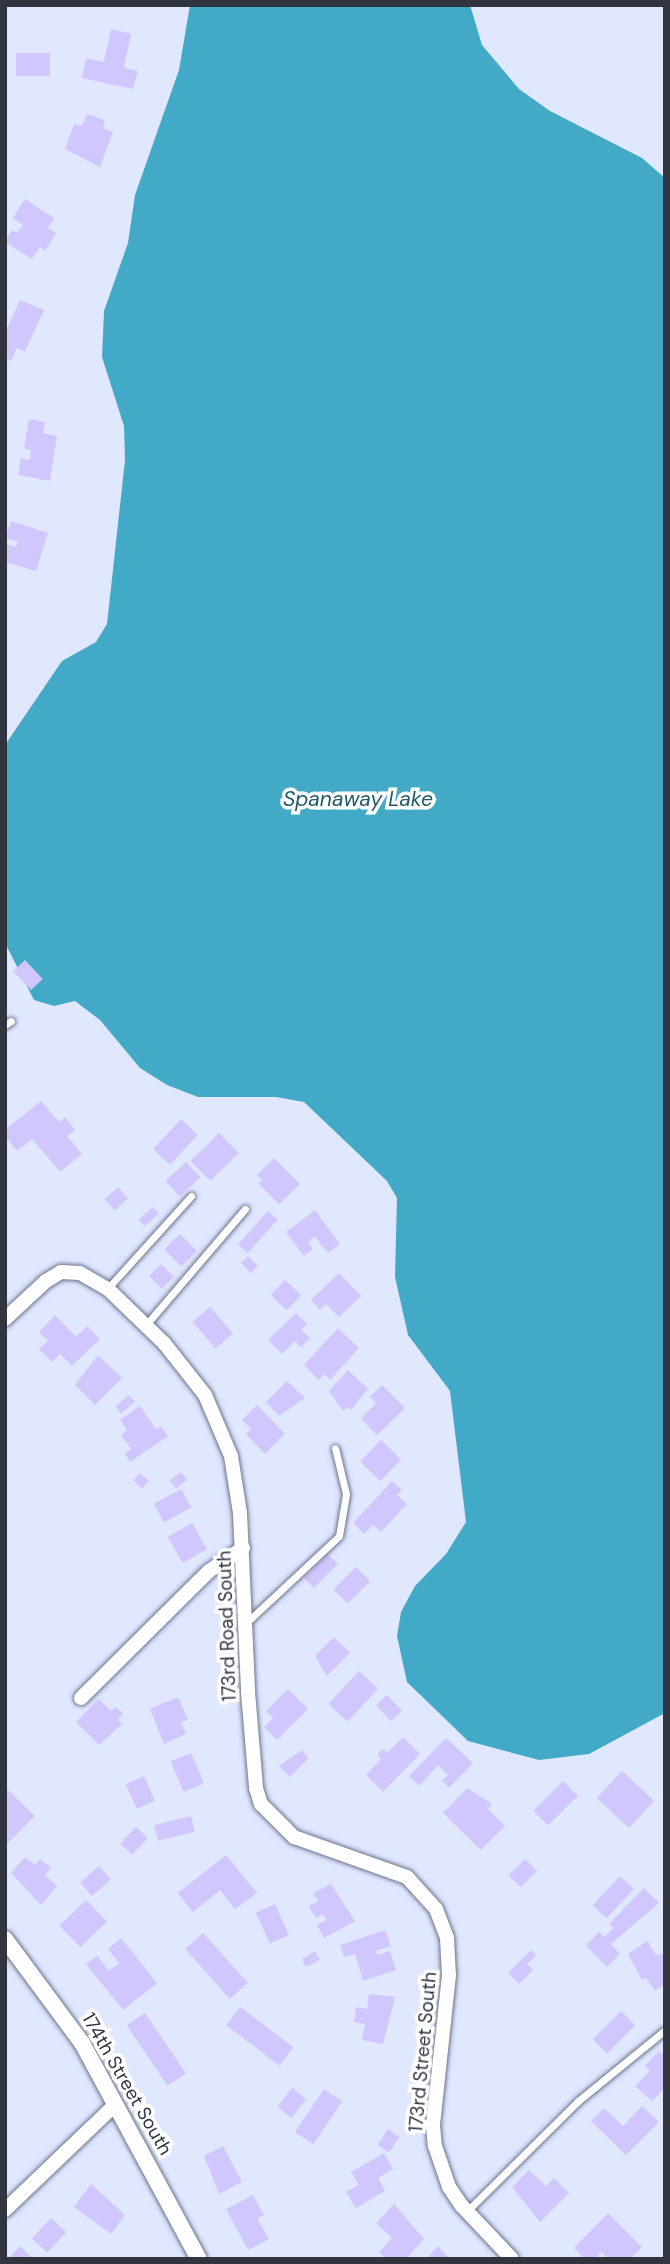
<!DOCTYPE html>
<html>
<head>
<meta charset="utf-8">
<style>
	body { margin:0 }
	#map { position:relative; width:670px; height:2264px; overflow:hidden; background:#dfe8ff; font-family:"DM Sans",sans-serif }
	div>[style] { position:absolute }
	.water>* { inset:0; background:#42aac6 }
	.building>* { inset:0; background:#d1c7ff; transform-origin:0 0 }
	.roads { filter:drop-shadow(0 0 2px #6a748c) drop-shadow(0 0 2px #6a748c) }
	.service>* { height:7px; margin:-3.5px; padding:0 3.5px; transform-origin:3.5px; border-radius:3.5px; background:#fff }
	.minor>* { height:14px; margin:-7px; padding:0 7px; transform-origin:7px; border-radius:7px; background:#fff }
	.tertiary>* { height:16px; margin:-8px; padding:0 8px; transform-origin:8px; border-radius:8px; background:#fff }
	span { translate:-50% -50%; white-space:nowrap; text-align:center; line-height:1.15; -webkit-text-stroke:7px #fff; paint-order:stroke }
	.street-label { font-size:19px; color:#313540 }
	.water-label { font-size:21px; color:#1f5868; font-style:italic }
	.frame { position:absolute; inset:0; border:7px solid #313540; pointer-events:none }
</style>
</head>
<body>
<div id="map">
	<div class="water">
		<i style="clip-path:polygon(190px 5px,470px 5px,482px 45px,519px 89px,550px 111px,642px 158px,665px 178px,665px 1713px,589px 1754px,539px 1760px,468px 1741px,407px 1682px,397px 1636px,401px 1612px,415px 1586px,446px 1554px,466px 1522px,450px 1391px,408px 1335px,395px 1277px,397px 1198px,387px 1181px,304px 1102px,276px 1097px,198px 1097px,167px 1085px,140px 1068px,100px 1020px,75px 1001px,54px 1006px,34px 1000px,6px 945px,5px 745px,62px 661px,96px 642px,107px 624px,125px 460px,124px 426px,102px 357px,104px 311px,128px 243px,135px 195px,179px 70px)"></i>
	</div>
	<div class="building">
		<i style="clip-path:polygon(111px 29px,131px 34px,124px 68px,138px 71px,133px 89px,82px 78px,86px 58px,104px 62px)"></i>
		<i style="left:16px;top:53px;width:34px;height:23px"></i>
		<i style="clip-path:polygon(87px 114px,105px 120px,103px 128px,113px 132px,100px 167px,65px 149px,74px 124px,82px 126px)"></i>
		<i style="clip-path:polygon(25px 199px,54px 218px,48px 228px,56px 233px,45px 251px,40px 247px,32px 259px,5px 242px,12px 230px,17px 233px,23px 225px,13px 218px)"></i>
		<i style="clip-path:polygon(20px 300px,44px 310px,25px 352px,17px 348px,11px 361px,5px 358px,5px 333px)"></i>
		<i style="clip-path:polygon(29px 419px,45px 422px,43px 433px,57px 436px,50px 481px,18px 475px,21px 458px,30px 460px,31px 450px,24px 448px)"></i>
		<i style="clip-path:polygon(11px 521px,48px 533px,36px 571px,5px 562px,6px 544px,16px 547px,18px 542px,6px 538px)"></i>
		<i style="left:25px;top:960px;width:26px;height:16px;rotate:47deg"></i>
		<i style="clip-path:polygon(41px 1101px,59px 1122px,65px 1117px,75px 1130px,67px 1136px,82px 1154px,60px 1172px,32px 1139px,17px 1151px,5px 1136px,5px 1130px)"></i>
		<i style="left:181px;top:1119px;width:23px;height:41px;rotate:43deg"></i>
		<i style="left:219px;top:1133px;width:28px;height:40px;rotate:45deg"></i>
		<i style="clip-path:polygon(274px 1158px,300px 1184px,279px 1204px,259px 1184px,262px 1180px,257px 1175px)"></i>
		<i style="left:186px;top:1162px;width:21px;height:28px;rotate:47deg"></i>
		<i style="left:118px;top:1187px;width:15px;height:18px;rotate:48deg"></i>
		<i style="left:153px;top:1207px;width:9px;height:19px;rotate:49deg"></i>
		<i style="clip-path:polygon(315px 1210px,340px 1244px,328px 1253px,315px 1237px,308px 1242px,313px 1249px,304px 1256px,286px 1232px)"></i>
		<i style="left:268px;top:1211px;width:13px;height:45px;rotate:42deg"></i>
		<i style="left:180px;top:1234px;width:24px;height:22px;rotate:45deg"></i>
		<i style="left:248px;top:1256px;width:14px;height:10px;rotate:45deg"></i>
		<i style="left:161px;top:1264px;width:18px;height:17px;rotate:45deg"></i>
		<i style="clip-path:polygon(339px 1273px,361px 1296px,339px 1317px,326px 1304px,320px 1310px,311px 1300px)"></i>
		<i style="left:285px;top:1280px;width:22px;height:21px;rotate:43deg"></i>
		<i style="left:210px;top:1307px;width:35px;height:23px;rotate:49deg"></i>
		<i style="clip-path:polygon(296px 1313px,307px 1324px,301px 1330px,310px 1338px,301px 1347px,295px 1341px,282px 1354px,268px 1340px)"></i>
		<i style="clip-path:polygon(55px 1315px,76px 1337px,87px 1326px,100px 1339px,72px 1366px,60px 1354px,52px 1362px,39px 1349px,48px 1341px,39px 1332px)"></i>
		<i style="clip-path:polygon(338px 1328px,359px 1348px,330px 1380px,324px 1374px,319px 1380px,304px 1365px)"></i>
		<i style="clip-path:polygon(98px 1355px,122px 1378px,95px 1405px,75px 1385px)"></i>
		<i style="clip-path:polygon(348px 1370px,368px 1389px,351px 1410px,347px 1407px,343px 1411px,329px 1391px)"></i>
		<i style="clip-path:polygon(287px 1381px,305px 1398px,279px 1416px,266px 1402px)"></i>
		<i style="clip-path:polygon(382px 1385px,405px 1408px,377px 1435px,361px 1419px,376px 1403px,370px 1397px)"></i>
		<i style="left:129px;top:1395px;width:9px;height:18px;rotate:49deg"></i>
		<i style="clip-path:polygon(257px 1405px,285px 1434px,265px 1454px,246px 1434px,251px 1429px,242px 1420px)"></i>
		<i style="clip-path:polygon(140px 1406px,156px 1429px,161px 1426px,168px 1436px,130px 1462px,125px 1454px,131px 1449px,121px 1435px,127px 1430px,120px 1420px)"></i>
		<i style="left:381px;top:1440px;width:28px;height:30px;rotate:44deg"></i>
		<i style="left:181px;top:1472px;width:10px;height:14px;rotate:53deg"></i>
		<i style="left:140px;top:1473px;width:12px;height:10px;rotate:42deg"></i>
		<i style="clip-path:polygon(392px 1481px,402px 1490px,397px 1495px,407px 1504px,381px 1532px,373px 1525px,364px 1534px,353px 1523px)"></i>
		<i style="left:181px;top:1489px;width:21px;height:31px;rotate:61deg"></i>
		<i style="left:192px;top:1523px;width:30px;height:28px;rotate:60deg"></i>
		<i style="left:328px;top:1554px;width:14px;height:34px;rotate:45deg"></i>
		<i style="left:356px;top:1567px;width:20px;height:32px;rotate:45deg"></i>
		<i style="clip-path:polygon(334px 1637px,350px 1653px,327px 1676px,315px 1656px)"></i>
		<i style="left:359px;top:1671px;width:26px;height:45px;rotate:43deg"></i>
		<i style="clip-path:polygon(288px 1689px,308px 1709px,277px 1740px,264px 1727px,273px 1718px,266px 1711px)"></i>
		<i style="left:387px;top:1695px;width:22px;height:15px;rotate:47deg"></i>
		<i style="clip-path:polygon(178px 1697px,188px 1720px,181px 1722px,186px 1734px,164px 1744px,150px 1709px)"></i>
		<i style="clip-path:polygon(99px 1699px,111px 1711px,116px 1707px,123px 1714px,118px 1719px,122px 1724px,99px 1745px,76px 1722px)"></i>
		<i style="clip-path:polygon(403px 1737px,420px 1754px,383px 1792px,366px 1775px,381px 1759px,377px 1755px,383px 1749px,387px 1753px)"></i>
		<i style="clip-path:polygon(446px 1738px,473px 1763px,449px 1788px,442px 1781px,448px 1775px,438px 1765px,419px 1786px,409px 1776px)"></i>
		<i style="clip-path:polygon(302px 1750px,309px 1758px,290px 1777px,279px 1766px)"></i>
		<i style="left:191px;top:1753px;width:33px;height:22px;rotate:67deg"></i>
		<i style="left:622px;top:1771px;width:44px;height:37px;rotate:43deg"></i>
		<i style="left:144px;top:1776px;width:27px;height:20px;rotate:66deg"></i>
		<i style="left:563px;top:1781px;width:21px;height:42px;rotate:45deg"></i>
		<i style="clip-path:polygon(5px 1787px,35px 1816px,5px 1846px)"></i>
		<i style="clip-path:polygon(467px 1788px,492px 1804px,488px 1809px,505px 1826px,481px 1850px,443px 1813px)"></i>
		<i style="left:191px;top:1816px;width:16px;height:38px;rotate:76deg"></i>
		<i style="left:136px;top:1827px;width:16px;height:23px;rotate:43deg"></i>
		<i style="clip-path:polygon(226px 1855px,257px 1893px,235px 1909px,220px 1890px,193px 1912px,178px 1893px)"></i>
		<i style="clip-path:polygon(25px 1857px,35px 1865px,40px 1859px,51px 1868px,45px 1875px,57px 1886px,41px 1905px,11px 1873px)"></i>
		<i style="left:525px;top:1859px;width:17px;height:23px;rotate:45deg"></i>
		<i style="left:99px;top:1866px;width:18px;height:25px;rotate:49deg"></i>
		<i style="left:620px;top:1876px;width:19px;height:40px;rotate:43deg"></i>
		<i style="clip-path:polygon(331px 1884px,355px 1921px,324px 1938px,317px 1925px,326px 1920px,323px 1914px,316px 1918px,309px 1906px,318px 1901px,313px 1893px)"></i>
		<i style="clip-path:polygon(644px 1888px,659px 1903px,611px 1944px,620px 1954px,607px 1967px,586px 1946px,599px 1932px,604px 1937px,614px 1928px,609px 1924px)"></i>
		<i style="left:86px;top:1900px;width:30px;height:37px;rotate:46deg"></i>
		<i style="left:275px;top:1904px;width:34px;height:21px;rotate:66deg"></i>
		<i style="clip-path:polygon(385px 1930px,391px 1946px,376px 1951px,377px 1955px,390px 1951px,396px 1970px,363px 1981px,355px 1954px,344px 1957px,340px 1945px)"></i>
		<i style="left:203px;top:1933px;width:67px;height:24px;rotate:48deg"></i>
		<i style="clip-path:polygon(121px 1938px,157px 1983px,123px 2010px,86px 1964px,97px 1956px,109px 1971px,119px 1963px,108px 1949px)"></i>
		<i style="clip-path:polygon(647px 1941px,656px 1955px,665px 1953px,665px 1984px,655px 1991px,646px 1978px,642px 1980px,628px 1954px)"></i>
		<i style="clip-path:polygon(531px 1950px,536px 1955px,527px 1964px,533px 1970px,519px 1984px,508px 1973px)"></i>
		<i style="clip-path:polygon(315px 1951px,320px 1960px,306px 1967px,302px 1959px)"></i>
		<i style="clip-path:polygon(369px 1994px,395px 1997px,383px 2044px,362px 2040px,365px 2024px,354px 2022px,356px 2007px,367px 2009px)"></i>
		<i style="left:240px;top:2007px;width:67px;height:23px;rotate:37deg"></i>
		<i style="left:621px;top:2011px;width:20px;height:40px;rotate:45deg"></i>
		<i style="left:145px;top:2013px;width:73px;height:22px;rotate:56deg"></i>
		<i style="clip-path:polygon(659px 2051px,665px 2056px,665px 2088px,652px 2101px,635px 2086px,650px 2071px,645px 2066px)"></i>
		<i style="left:292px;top:2088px;width:18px;height:24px;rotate:38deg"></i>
		<i style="left:324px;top:2089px;width:22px;height:52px;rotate:34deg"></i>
		<i style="clip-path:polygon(642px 2106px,659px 2122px,626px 2155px,591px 2121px,604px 2108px,623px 2126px)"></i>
		<i style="left:388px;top:2129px;width:14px;height:19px;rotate:34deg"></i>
		<i style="clip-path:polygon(223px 2146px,242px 2182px,219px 2194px,204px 2156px)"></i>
		<i style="clip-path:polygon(384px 2153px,393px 2169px,378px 2178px,385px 2191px,356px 2208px,346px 2192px,359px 2185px,351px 2172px)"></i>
		<i style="clip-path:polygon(529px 2170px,546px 2186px,554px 2178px,569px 2193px,540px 2222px,512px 2187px)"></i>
		<i style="clip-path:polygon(91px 2184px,125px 2215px,111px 2234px,74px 2207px)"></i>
		<i style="clip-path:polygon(253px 2195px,264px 2215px,257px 2218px,269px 2239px,248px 2250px,226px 2209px)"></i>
		<i style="clip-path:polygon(394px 2204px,424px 2239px,406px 2259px,386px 2259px,379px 2252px,392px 2238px,376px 2223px)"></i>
		<i style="clip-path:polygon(608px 2213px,642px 2247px,630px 2259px,608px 2259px,601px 2252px,595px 2259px,585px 2259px,574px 2248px)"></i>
		<i style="left:51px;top:2218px;width:21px;height:28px;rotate:43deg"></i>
		<i style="clip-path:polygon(20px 2246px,33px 2259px,8px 2259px)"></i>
		<i style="clip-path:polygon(438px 2246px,450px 2259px,426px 2259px)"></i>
	</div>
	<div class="roads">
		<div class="service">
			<i style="left:5px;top:1025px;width:7px;rotate:-34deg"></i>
			<i style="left:108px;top:1288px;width:124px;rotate:-47.9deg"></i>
			<i style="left:145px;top:1326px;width:154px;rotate:-49.5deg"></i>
			<i style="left:246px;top:1623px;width:127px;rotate:-43.1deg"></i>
			<i style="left:339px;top:1536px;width:43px;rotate:-80.5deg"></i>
			<i style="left:346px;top:1494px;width:47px;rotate:-103.4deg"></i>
			<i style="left:467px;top:2211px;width:156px;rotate:-44.7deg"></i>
			<i style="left:578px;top:2101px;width:112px;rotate:-39.2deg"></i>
		</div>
		<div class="minor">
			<i style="left:5px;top:1319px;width:56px;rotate:-42.8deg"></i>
			<i style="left:46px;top:1281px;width:17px;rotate:-31deg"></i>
			<i style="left:61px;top:1272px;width:19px;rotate:3deg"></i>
			<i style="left:80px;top:1273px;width:32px;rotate:30deg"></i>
			<i style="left:108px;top:1289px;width:78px;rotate:44deg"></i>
			<i style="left:164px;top:1343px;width:66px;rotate:51.7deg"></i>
			<i style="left:205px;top:1395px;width:66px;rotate:66.9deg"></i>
			<i style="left:231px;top:1456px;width:58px;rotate:81deg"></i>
			<i style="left:240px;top:1513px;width:179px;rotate:87.4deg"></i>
			<i style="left:248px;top:1692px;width:96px;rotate:85.2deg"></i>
			<i style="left:256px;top:1788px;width:17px;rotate:73deg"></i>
			<i style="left:261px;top:1804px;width:47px;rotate:45deg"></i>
			<i style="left:294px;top:1837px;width:120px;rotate:19.5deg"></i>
			<i style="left:407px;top:1877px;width:43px;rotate:47.8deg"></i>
			<i style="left:436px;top:1909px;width:31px;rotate:69deg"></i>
			<i style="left:447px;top:1938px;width:37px;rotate:87deg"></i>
			<i style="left:449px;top:1975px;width:151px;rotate:96.1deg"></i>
			<i style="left:433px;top:2125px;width:21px;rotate:85deg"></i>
			<i style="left:435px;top:2146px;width:43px;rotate:71.1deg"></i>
			<i style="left:449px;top:2187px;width:22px;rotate:56deg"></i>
			<i style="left:461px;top:2205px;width:74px;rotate:46.6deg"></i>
			<i style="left:81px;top:1698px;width:180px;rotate:-44.8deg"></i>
			<i style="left:209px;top:1571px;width:41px;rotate:-34.1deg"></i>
			<i style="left:5px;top:2210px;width:153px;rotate:-43.7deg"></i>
		</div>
		<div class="tertiary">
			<i style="left:5px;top:1939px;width:129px;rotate:53.5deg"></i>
			<i style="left:82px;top:2043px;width:246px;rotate:61.6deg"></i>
		</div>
	</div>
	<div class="street-label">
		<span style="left:227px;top:1626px;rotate:-92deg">173rd Road South</span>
		<span style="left:423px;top:2052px;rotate:-85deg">173rd Street South</span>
		<span style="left:127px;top:2084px;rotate:60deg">174th Street South</span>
	</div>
	<div class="water-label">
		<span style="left:358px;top:799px">Spanaway Lake</span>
	</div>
	<div class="frame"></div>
</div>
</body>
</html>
